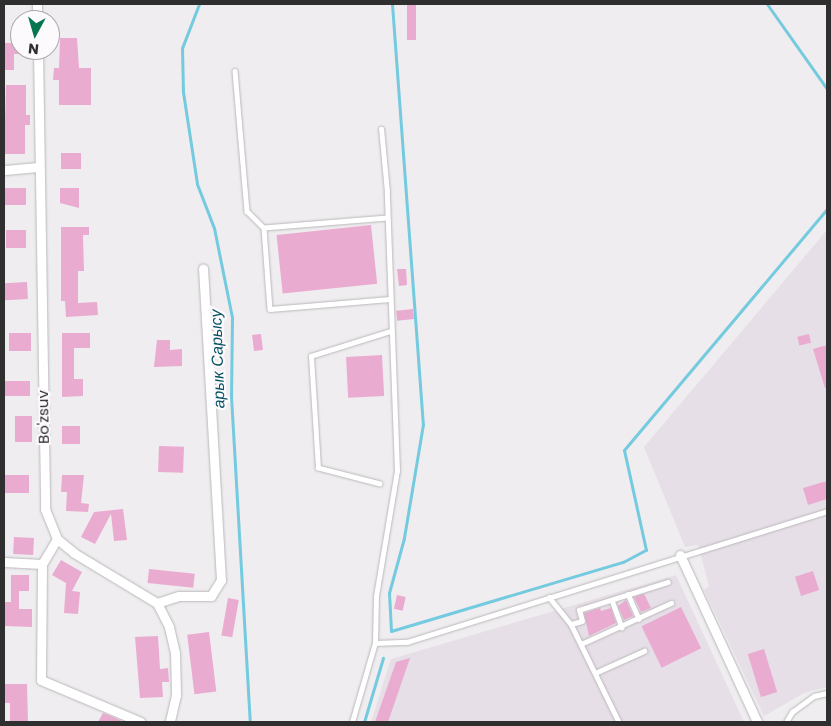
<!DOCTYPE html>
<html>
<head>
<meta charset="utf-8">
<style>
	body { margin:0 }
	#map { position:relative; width:831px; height:726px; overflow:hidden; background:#efedef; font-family:Poppins,sans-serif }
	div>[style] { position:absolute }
	.built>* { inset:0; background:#e7dfe7 }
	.stream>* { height:3px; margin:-1.5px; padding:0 1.5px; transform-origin:1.5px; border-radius:1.5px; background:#74cadf }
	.building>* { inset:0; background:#eaabd1; transform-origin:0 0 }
	.roads { filter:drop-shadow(0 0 1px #bab8ba) drop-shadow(0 0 1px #bab8ba) }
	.lane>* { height:4.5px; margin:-2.25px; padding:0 2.25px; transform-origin:2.25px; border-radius:2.25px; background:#fff }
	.street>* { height:9px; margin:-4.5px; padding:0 4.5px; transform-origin:4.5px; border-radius:4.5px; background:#fff }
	span { translate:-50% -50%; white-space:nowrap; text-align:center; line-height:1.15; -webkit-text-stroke:4.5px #fdfafd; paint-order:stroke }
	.street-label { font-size:15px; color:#302f30 }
	.water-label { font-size:16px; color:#055462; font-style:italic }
	.frame { position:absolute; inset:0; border:5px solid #302f30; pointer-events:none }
	.north { position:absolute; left:10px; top:10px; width:50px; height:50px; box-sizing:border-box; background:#fdfafd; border:1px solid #aba9ab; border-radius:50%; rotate:186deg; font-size:14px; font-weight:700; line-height:20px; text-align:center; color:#302f30 }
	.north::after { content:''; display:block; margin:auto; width:18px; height:22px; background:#057650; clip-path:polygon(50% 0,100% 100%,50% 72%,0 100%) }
</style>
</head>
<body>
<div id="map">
	<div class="built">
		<i style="clip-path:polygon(827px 230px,827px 687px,804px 693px,764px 716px,704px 590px,709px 586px,698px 545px,685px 547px,644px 447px)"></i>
		<i style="clip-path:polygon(676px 575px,744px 722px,371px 722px,391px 659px)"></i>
	</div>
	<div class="stream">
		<i style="left:199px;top:4px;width:47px;rotate:111.1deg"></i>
		<i style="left:182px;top:48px;width:44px;rotate:88.7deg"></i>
		<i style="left:183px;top:92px;width:93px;rotate:81.3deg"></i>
		<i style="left:197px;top:184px;width:47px;rotate:68.9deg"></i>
		<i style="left:214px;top:228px;width:91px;rotate:78.6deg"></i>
		<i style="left:232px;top:317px;width:79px;rotate:90.7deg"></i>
		<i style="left:231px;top:396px;width:327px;rotate:86.7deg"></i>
		<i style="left:392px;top:4px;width:421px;rotate:85.8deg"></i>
		<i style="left:423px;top:424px;width:116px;rotate:99.5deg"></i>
		<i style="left:404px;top:538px;width:57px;rotate:105.3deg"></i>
		<i style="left:389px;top:593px;width:38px;rotate:87deg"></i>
		<i style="left:391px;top:631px;width:242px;rotate:-16.6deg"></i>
		<i style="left:623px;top:562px;width:26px;rotate:-28deg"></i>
		<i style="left:646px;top:550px;width:102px;rotate:-102.4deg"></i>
		<i style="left:624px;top:450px;width:315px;rotate:-49.9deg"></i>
		<i style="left:767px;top:4px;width:104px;rotate:54.8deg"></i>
		<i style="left:364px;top:722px;width:67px;rotate:-73.5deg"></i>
	</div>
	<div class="building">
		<i style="left:407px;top:4px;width:9px;height:36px"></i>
		<i style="clip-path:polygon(11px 37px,20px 37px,20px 54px,14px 54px,14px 70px,4px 70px,5px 43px,11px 43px)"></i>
		<i style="clip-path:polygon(60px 38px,77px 38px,79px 68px,91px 68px,91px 105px,59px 105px,59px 80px,53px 80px,54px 68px,59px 68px)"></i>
		<i style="clip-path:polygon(6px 85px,26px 85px,26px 115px,30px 115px,30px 125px,25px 125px,25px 154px,4px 154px)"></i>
		<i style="left:61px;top:153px;width:20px;height:16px"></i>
		<i style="left:26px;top:188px;width:17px;height:22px;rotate:90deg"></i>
		<i style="clip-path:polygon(60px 188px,79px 188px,79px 208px,60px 203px)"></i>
		<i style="left:371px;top:225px;width:59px;height:95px;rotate:84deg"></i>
		<i style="clip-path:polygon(61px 227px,89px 227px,89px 235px,83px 235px,84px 271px,78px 271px,78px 303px,97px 302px,98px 315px,66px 317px,65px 301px,61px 301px)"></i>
		<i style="left:26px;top:230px;width:18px;height:20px;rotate:90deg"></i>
		<i style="clip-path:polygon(397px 269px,406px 269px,407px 285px,399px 286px)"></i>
		<i style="left:27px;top:282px;width:17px;height:23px;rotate:87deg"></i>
		<i style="left:413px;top:309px;width:10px;height:17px;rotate:84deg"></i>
		<i style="left:9px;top:333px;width:22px;height:18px"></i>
		<i style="clip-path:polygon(62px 333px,90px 333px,90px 348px,74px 348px,74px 379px,83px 379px,83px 396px,62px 397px)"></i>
		<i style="left:261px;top:334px;width:16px;height:9px;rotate:83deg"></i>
		<i style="left:809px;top:334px;width:9px;height:12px;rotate:77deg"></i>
		<i style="clip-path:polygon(157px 340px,170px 340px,170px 350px,182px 349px,182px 366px,154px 367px)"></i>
		<i style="clip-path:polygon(827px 345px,827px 388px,825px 388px,813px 349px)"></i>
		<i style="left:382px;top:355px;width:41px;height:36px;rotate:87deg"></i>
		<i style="left:4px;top:381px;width:26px;height:15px"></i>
		<i style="left:15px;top:416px;width:17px;height:26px"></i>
		<i style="left:62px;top:426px;width:18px;height:18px"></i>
		<i style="left:159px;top:446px;width:25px;height:26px;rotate:2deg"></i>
		<i style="left:4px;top:475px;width:25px;height:18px"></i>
		<i style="clip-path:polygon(62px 475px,84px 475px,81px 503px,89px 504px,88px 512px,66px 511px,67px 492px,61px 492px)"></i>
		<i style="clip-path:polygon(827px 481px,827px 499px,808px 505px,803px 488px)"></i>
		<i style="clip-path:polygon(123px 509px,127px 540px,114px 541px,111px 514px,95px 544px,81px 537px,94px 512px)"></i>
		<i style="left:14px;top:537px;width:20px;height:17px;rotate:3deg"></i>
		<i style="clip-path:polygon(61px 560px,82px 572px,72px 591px,80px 592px,78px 614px,64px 613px,66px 583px,52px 575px)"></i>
		<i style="left:149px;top:569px;width:46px;height:14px;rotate:6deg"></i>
		<i style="left:813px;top:571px;width:20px;height:19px;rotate:72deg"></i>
		<i style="clip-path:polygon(11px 575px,29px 575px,29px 591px,19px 591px,19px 609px,32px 609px,32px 627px,4px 626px,4px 602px,11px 602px)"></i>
		<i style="clip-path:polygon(644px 594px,651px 608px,641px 612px,634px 597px)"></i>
		<i style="left:397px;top:595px;width:9px;height:14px;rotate:13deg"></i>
		<i style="left:228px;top:598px;width:11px;height:38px;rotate:10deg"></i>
		<i style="clip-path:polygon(626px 600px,633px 616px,624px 620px,618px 606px)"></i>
		<i style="left:681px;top:607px;width:46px;height:44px;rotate:64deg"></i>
		<i style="clip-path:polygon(600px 608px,601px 611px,611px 608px,616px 623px,589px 636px,584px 613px)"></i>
		<i style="left:209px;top:632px;width:60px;height:22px;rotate:83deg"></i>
		<i style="clip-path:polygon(158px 636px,160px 669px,168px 668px,169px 682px,162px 682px,163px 697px,140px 698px,135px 637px)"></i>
		<i style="left:764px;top:649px;width:45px;height:17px;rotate:73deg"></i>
		<i style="clip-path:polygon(410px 658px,388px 722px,375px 722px,396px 662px)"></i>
		<i style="clip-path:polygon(4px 684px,27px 684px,28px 722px,10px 722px,10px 703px,4px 703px)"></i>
		<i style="clip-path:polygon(103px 713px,111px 716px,124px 722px,98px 722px)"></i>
	</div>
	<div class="roads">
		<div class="lane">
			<i style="left:235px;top:71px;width:141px;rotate:85.1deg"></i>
			<i style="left:247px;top:211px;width:24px;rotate:45deg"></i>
			<i style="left:387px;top:218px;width:123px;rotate:175.4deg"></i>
			<i style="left:264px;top:228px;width:81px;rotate:85.8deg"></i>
			<i style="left:270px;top:309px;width:120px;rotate:-4.8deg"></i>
			<i style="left:380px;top:484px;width:64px;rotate:-165.5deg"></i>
			<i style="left:318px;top:468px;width:112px;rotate:-93.6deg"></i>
			<i style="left:311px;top:356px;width:84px;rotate:-17.4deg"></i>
			<i style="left:628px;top:594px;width:27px;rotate:66deg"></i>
			<i style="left:549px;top:597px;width:35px;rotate:51deg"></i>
			<i style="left:571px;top:624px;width:109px;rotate:63.9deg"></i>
			<i style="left:612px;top:600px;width:29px;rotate:70deg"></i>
			<i style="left:571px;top:624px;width:11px;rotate:-15deg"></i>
			<i style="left:582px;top:621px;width:11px;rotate:-105deg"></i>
			<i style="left:579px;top:610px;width:93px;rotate:-17.5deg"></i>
			<i style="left:375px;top:643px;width:47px;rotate:-88.8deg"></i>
			<i style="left:376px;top:596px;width:127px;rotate:-80.5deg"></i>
			<i style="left:397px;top:471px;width:279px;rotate:-92.1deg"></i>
			<i style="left:387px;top:192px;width:63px;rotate:-95.4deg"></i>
			<i style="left:581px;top:644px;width:99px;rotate:-24.5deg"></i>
			<i style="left:595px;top:673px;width:54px;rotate:-24.2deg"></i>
			<i style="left:352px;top:722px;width:82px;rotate:-73.8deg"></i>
			<i style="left:375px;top:643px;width:32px;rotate:-2deg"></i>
			<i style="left:407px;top:642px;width:440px;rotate:-17.3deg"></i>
			<i style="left:786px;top:722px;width:12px;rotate:-59deg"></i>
			<i style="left:792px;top:712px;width:27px;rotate:-36deg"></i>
			<i style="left:814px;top:696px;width:13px;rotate:-13deg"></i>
		</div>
		<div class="street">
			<i style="left:37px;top:4px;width:16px;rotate:90deg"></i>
			<i style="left:38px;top:50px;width:459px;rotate:89.1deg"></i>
			<i style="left:45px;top:509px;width:32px;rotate:68deg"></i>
			<i style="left:57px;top:539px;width:22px;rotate:39deg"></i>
			<i style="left:74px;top:553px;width:97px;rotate:31.1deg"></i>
			<i style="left:157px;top:603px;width:27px;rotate:63deg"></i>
			<i style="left:169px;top:627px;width:27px;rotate:77deg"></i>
			<i style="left:175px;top:653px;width:42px;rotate:88.6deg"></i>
			<i style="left:176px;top:695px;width:28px;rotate:103deg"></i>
			<i style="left:4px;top:170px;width:35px;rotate:-5deg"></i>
			<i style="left:57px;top:539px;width:29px;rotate:121deg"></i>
			<i style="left:42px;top:564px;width:116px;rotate:90.5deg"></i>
			<i style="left:41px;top:680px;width:108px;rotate:22.8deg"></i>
			<i style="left:680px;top:555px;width:184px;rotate:65.2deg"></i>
			<i style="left:4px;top:562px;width:38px;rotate:3deg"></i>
			<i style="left:157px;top:603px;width:23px;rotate:-18deg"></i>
			<i style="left:179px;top:596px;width:32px"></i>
			<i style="left:211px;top:596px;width:19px;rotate:-58deg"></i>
			<i style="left:221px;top:580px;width:312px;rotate:-93.3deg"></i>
		</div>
	</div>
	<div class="street-label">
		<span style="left:43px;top:417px;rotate:-91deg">Bo'zsuv</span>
	</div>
	<div class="water-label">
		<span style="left:218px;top:359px;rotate:-92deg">арык Сарысу</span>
	</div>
	<div class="frame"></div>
	<div class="north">N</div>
</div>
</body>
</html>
